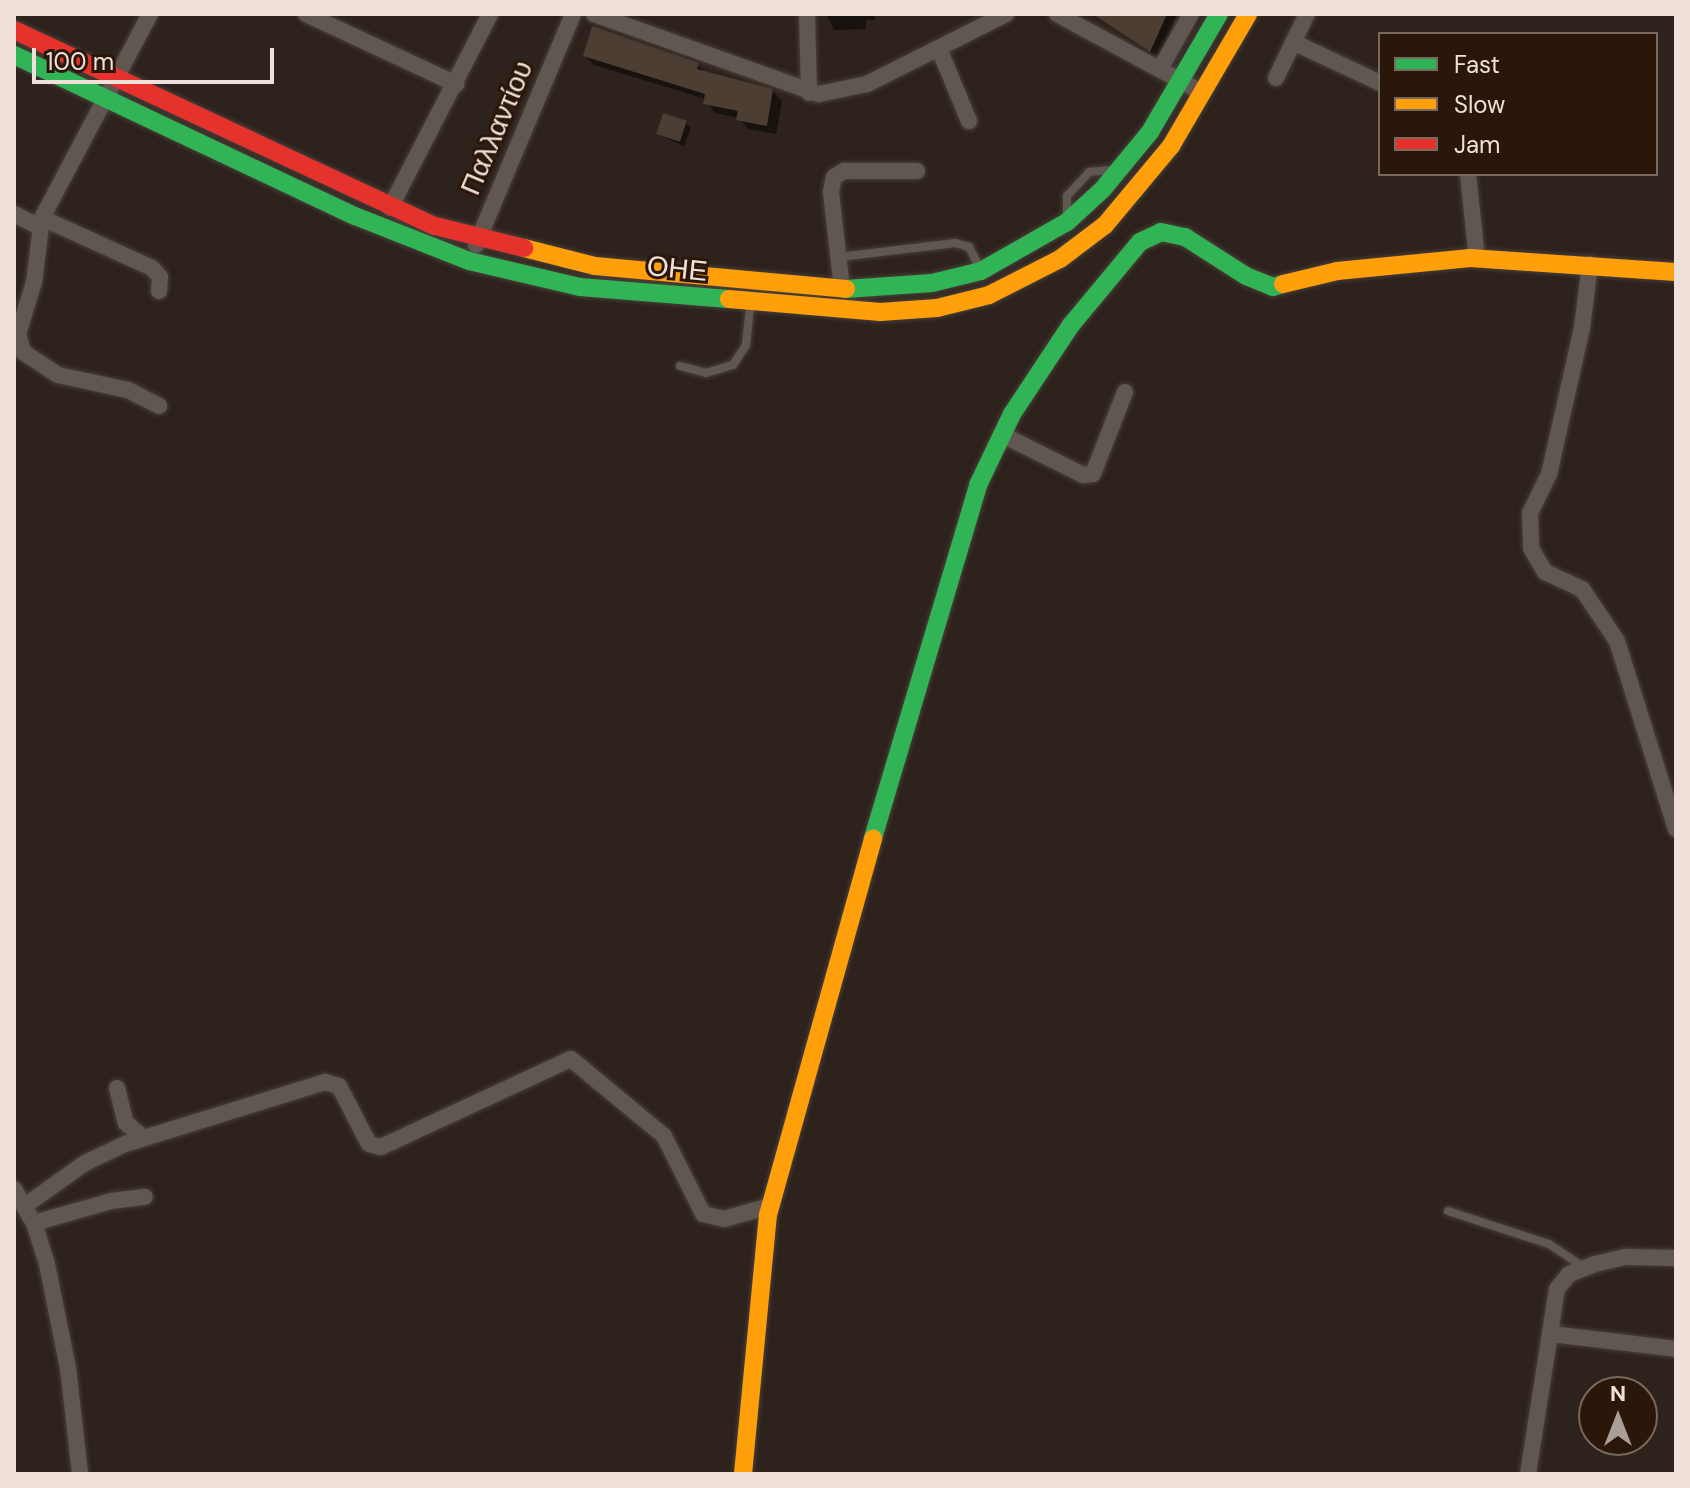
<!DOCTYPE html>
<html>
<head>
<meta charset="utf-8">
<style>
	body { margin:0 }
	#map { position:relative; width:1690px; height:1488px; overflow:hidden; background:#2d221c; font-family:"DM Sans",sans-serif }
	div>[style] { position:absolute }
	.shadow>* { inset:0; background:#0007 }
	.building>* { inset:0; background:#4d3e33; transform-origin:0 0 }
	.roads { filter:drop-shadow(0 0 2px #493f3a) drop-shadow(0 0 2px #493f3a) }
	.lane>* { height:8px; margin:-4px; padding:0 4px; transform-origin:4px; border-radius:4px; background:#605751 }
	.street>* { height:16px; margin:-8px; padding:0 8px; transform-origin:8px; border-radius:8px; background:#605751 }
	.fast>* { height:18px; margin:-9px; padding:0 9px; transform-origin:9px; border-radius:9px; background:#30b455 }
	.slow>* { height:18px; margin:-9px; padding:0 9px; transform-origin:9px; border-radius:9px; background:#ff9f0a }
	.jam>* { height:18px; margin:-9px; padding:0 9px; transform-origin:9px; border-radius:9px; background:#e5322d }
	span { translate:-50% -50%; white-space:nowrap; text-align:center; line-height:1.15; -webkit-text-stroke:6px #2b170a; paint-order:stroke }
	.street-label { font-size:28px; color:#efe1d9 }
	.frame { position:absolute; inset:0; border:16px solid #efe1d9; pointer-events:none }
	.legend { position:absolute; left:1378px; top:32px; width:280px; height:144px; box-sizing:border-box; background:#2b170a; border:2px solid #79685d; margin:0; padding:10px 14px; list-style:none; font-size:24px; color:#efe1d9 }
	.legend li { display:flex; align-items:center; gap:16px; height:40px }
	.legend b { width:40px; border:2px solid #79685d }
	.north { position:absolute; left:1578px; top:1376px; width:80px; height:80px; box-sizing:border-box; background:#2b170a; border:2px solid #79685d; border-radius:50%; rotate:0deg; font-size:22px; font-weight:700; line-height:32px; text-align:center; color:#efe1d9 }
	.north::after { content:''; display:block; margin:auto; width:28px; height:36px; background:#ab9e97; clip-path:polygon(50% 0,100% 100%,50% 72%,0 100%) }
	.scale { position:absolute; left:32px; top:48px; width:242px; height:36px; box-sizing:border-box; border:4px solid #efe1d9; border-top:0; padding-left:10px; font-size:24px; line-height:28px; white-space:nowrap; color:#efe1d9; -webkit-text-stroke:6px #2b170a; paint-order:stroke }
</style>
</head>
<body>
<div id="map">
	<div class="shadow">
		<i style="clip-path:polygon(826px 14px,875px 14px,875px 20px,866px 20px,866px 29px,834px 30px)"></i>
		<i style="clip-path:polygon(1109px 14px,1177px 14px,1158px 58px,1113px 27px)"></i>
		<i style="clip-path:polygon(585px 56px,697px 65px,707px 74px,772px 91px,782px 101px,776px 134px,748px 129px,739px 118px,715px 113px,706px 99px,594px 65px)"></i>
		<i style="clip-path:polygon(686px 123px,691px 128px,684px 146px,657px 134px)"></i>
	</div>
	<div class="building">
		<i style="clip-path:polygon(1093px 14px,1167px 14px,1150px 52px)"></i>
		<i style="clip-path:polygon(592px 26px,699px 63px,697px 69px,773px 89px,767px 126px,736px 120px,738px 111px,703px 104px,705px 94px,583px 56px)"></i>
		<i style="left:663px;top:113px;width:25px;height:22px;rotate:18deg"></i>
	</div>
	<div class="roads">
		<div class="lane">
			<i style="left:1067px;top:216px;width:20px;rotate:-90deg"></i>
			<i style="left:1067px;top:196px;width:33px;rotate:-47deg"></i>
			<i style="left:1089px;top:172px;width:22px;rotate:-5deg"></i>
			<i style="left:839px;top:257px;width:117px;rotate:-6.9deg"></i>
			<i style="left:955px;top:243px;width:15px;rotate:16deg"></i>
			<i style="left:969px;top:247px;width:22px;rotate:63deg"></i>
			<i style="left:680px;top:366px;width:27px;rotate:15deg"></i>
			<i style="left:706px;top:373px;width:28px;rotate:-17deg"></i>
			<i style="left:733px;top:365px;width:24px;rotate:-57deg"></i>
			<i style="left:746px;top:345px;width:39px;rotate:-84deg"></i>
			<i style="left:1448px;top:1211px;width:106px;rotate:18.1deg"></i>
			<i style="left:1549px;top:1244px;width:43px;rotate:33.7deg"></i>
		</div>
		<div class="street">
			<i style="left:150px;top:14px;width:231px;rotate:117.9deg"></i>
			<i style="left:42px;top:218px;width:64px;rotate:97.1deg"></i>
			<i style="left:34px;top:282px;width:54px;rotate:107.1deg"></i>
			<i style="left:18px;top:334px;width:19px;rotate:74deg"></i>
			<i style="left:23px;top:352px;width:42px;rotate:33.3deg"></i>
			<i style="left:58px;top:375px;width:72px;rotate:12.1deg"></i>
			<i style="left:128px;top:390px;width:35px;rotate:27deg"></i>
			<i style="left:306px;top:14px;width:166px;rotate:25deg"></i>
			<i style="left:594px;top:14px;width:239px;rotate:19.6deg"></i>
			<i style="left:819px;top:94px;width:49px;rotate:-11.8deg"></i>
			<i style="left:867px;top:84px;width:156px;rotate:-26.7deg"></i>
			<i style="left:807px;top:14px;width:79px;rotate:88.5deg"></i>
			<i style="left:1057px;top:14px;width:164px;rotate:28.4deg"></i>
			<i style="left:1293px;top:42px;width:96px;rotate:25.2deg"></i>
			<i style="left:940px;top:51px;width:76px;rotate:67.5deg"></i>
			<i style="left:1160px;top:69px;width:63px;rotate:-60.6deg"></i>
			<i style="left:1276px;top:78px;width:71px;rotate:-64.2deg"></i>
			<i style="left:1468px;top:174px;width:84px;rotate:83.9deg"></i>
			<i style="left:390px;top:208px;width:218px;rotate:-62.7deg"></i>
			<i style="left:14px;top:214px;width:29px;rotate:27deg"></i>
			<i style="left:42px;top:218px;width:121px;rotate:24.4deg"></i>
			<i style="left:152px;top:268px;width:12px;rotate:48deg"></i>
			<i style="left:160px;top:277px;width:14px;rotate:94deg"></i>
			<i style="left:476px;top:245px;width:251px;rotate:-67.2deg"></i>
			<i style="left:1590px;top:264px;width:64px;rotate:97.1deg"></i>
			<i style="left:1582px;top:328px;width:150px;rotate:102.7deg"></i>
			<i style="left:1549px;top:474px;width:43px;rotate:116deg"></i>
			<i style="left:1530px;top:513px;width:35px;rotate:88deg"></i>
			<i style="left:1531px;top:548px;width:28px;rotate:60deg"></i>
			<i style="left:1545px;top:572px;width:41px;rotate:24.7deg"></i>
			<i style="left:1582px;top:589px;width:63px;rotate:56.1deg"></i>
			<i style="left:1617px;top:641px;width:197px;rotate:72.6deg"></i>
			<i style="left:842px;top:289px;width:98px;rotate:-96.5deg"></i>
			<i style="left:831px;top:192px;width:15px;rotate:-79deg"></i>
			<i style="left:834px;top:177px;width:12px;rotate:-31deg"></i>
			<i style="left:844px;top:171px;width:73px"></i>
			<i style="left:1001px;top:434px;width:92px;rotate:26.6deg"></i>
			<i style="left:1083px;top:475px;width:10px;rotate:-6deg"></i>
			<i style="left:1093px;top:474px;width:88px;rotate:-68.7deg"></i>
			<i style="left:117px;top:1088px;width:36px;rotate:76deg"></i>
			<i style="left:126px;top:1123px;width:23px;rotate:40deg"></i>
			<i style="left:14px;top:1189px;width:39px;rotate:60deg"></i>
			<i style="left:34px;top:1223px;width:43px;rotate:72.4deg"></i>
			<i style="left:47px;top:1264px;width:106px;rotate:78.6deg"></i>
			<i style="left:68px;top:1368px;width:107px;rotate:83.5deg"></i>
			<i style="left:26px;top:1205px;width:72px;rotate:-35.4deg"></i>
			<i style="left:85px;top:1163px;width:44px;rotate:-25.4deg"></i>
			<i style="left:125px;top:1144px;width:209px;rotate:-17.2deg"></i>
			<i style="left:325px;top:1082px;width:15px;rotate:16deg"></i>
			<i style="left:339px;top:1086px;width:65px;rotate:62.7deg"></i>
			<i style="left:369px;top:1144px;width:12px;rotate:14deg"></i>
			<i style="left:381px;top:1147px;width:209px;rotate:-24.9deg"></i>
			<i style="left:571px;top:1059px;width:121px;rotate:39.6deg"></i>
			<i style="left:664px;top:1136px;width:87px;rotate:63.4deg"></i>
			<i style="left:703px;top:1214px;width:22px;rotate:13deg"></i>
			<i style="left:724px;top:1219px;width:48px;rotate:-15.8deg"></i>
			<i style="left:34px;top:1223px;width:80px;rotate:-15.9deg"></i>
			<i style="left:111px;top:1201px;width:34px;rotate:-7deg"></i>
			<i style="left:1551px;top:1334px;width:126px;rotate:6.8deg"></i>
			<i style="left:1528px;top:1474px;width:187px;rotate:-81.1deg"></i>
			<i style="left:1557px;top:1289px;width:19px;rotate:-51deg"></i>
			<i style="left:1569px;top:1274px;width:28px;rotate:-21deg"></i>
			<i style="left:1595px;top:1264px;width:31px;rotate:-13deg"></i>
			<i style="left:1625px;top:1257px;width:51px;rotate:1.1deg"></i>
		</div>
		<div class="fast">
			<i style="left:14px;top:55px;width:377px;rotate:25.3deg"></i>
			<i style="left:355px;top:216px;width:123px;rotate:21.5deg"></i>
			<i style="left:469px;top:261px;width:114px;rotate:13.2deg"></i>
			<i style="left:580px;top:287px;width:149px;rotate:4.6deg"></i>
			<i style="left:846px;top:289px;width:86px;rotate:-4deg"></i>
			<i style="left:932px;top:283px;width:50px;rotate:-13.8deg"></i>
			<i style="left:981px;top:271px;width:99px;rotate:-29.7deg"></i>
			<i style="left:1067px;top:222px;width:49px;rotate:-42.5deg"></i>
			<i style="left:1103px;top:189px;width:74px;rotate:-50.5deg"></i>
			<i style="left:1150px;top:132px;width:137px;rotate:-59.7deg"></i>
			<i style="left:873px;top:838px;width:368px;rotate:-73.4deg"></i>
			<i style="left:978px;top:485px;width:79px;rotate:-64.4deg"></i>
			<i style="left:1012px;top:414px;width:107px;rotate:-56.5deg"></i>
			<i style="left:1071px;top:325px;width:108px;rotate:-50.3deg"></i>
			<i style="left:1140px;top:242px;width:23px;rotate:-25deg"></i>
			<i style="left:1161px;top:232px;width:25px;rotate:12deg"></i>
			<i style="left:1185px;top:237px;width:72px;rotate:32.6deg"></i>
			<i style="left:1246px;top:276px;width:29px;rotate:22deg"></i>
			<i style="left:1273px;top:287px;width:10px;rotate:-17deg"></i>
		</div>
		<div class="slow">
			<i style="left:524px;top:248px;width:73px;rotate:14.2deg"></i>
			<i style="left:595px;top:266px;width:252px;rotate:5.2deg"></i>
			<i style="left:1283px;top:284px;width:56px;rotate:-13.5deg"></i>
			<i style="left:1337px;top:271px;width:134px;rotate:-5.6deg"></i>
			<i style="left:1470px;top:258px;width:206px;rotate:3.9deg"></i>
			<i style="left:729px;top:299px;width:152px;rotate:4.9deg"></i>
			<i style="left:880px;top:312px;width:57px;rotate:-4deg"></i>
			<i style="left:937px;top:308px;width:54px;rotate:-14deg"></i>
			<i style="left:989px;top:295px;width:80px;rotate:-26.9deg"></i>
			<i style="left:1060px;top:259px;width:56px;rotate:-37.1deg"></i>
			<i style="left:1105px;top:225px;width:103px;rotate:-50.1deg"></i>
			<i style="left:1171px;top:146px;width:153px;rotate:-59.7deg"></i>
			<i style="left:743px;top:1474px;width:260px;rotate:-84.5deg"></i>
			<i style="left:768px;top:1215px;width:391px;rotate:-74.4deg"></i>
		</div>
		<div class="jam">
			<i style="left:14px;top:30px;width:464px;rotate:25deg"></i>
			<i style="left:435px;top:226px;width:92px;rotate:13.9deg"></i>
		</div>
	</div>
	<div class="street-label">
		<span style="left:497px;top:128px;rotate:-67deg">Παλλαντίου</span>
		<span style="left:677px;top:269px;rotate:6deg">ΟΗΕ</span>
	</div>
	<div class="frame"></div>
	<ul class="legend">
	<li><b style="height:10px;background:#30b455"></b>Fast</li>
	<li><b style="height:10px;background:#ff9f0a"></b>Slow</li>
	<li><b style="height:10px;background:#e5322d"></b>Jam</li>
	</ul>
	<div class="north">N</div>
	<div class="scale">100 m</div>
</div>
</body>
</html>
